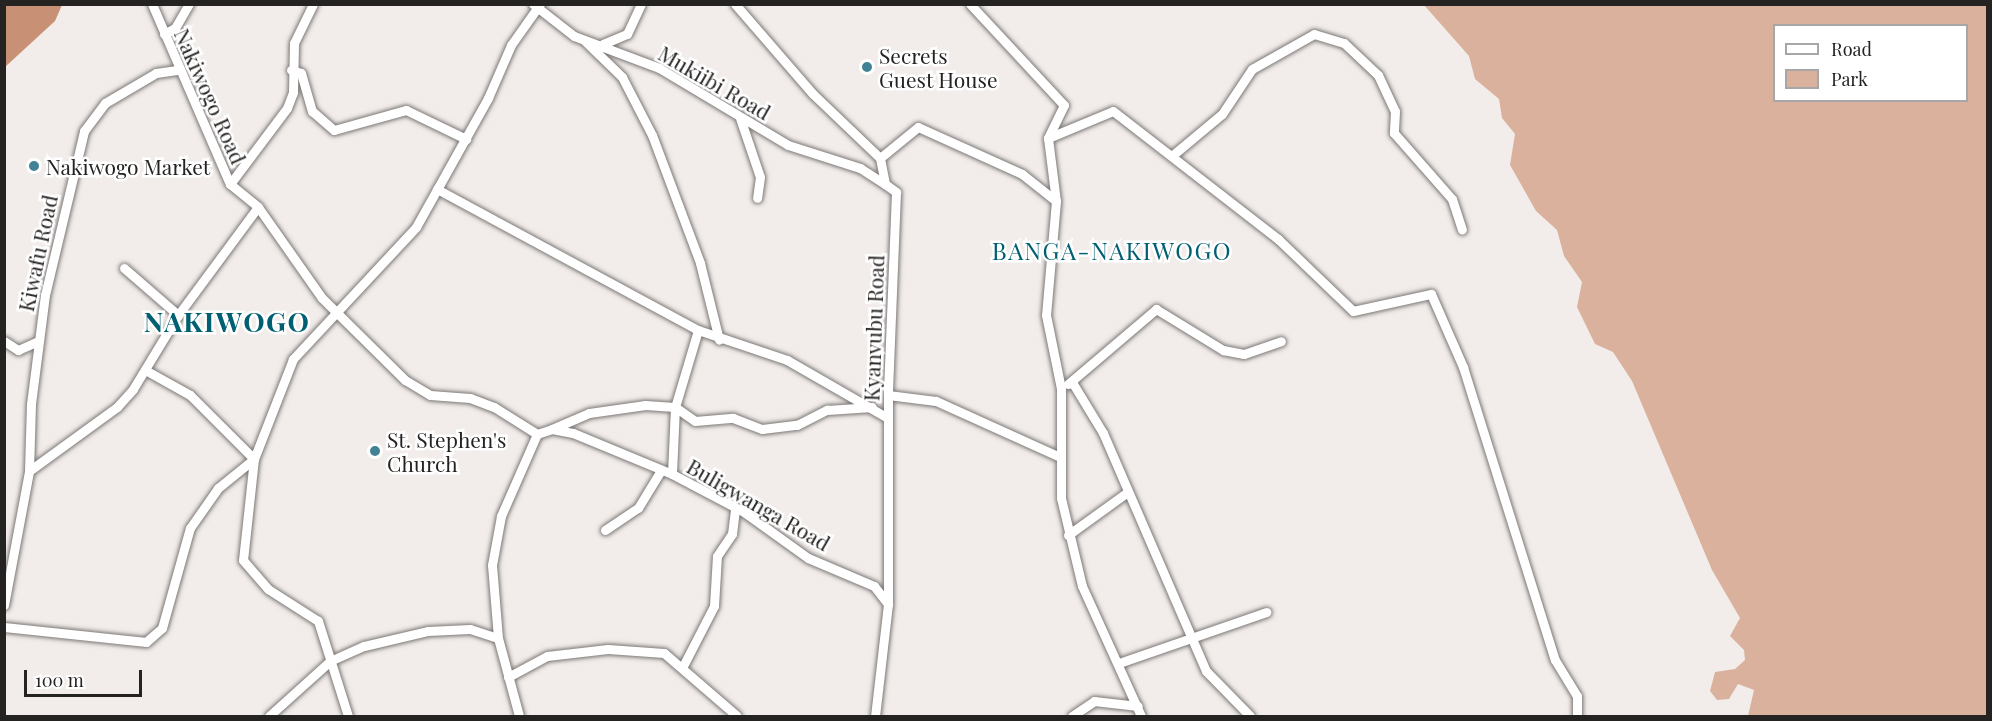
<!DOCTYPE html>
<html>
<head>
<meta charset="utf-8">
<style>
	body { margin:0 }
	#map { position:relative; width:1992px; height:721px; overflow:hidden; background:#f2edea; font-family:"Playfair Display",serif }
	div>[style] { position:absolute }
	.green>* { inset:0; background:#dab19d }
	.water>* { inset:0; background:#c89075 }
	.roads { filter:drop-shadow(0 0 2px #7c7876) drop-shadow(0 0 2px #7c7876) }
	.minor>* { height:9px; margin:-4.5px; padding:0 4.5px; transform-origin:4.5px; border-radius:4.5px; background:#fff }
	.dots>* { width:16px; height:16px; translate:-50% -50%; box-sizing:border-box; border:3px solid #fff; border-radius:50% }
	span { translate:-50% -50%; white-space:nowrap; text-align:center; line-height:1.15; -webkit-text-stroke:5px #fff; paint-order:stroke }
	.poi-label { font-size:21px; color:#252322 }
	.left { translate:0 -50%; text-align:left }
	.street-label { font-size:21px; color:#252322 }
	.quarter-label { font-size:24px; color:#015f72; letter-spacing:1.5px }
	.district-label { font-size:27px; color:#015f72; font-weight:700; letter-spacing:1.5px }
	.frame { position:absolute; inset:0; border:6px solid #252322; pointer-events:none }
	.legend { position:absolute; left:1773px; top:24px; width:195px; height:78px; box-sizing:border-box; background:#fff; border:2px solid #a8a7a7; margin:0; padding:8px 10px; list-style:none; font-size:18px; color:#252322 }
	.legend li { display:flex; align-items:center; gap:12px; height:30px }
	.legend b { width:30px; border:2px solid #a8a7a7 }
	.scale { position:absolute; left:24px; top:670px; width:118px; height:27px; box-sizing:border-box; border:3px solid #252322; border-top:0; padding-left:8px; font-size:18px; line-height:21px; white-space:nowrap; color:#252322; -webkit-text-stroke:4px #fff; paint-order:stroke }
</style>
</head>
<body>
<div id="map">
	<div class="green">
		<i style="clip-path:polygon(evenodd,1424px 5px,1987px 5px,1987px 716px,1748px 716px,1754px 690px,1738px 684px,1729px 699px,1717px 700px,1710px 691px,1715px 672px,1735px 669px,1745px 660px,1744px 650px,1730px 636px,1740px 618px,1712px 570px,1632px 381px,1613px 352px,1595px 344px,1577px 307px,1582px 282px,1564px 256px,1557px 230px,1536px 211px,1510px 165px,1515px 134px,1502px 118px,1499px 99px,1475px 79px,1469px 56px,1424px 5px,1774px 26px,1966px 26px,1966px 100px,1774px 100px,1774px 26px)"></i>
	</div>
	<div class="water">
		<i style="clip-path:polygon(5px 4px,62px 5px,55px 21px,5px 67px)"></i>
	</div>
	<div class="roads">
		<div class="minor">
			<i style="left:152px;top:4px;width:196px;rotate:66.6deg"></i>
			<i style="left:230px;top:184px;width:36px;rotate:39deg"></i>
			<i style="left:258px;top:207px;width:111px;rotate:54.9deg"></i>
			<i style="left:322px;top:298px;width:117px;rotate:44.7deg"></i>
			<i style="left:405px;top:380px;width:29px;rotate:31deg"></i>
			<i style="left:430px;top:395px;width:40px;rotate:4.3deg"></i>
			<i style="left:470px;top:398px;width:26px;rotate:21deg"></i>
			<i style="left:494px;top:407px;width:51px;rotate:32.1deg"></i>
			<i style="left:537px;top:434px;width:90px;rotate:113.7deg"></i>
			<i style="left:501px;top:516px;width:50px;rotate:100.4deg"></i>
			<i style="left:492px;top:565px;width:73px;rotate:85.3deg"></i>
			<i style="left:498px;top:638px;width:81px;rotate:74.9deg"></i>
			<i style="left:533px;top:4px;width:52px;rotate:38deg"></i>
			<i style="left:574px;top:36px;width:91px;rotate:20.6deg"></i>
			<i style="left:659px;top:68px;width:150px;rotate:30.8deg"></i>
			<i style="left:788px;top:145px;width:76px;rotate:17.7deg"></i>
			<i style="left:860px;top:168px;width:30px;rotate:33deg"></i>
			<i style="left:735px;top:4px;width:119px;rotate:49.1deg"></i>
			<i style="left:813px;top:94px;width:93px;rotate:43.7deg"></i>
			<i style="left:880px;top:158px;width:26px;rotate:79deg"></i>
			<i style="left:885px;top:184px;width:14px;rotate:36deg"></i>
			<i style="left:896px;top:192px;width:203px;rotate:92.3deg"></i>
			<i style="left:888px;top:395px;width:209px;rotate:90deg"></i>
			<i style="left:888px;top:604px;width:113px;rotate:96.6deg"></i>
			<i style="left:970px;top:4px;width:138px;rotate:47.1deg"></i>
			<i style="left:1064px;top:105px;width:37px;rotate:116deg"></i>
			<i style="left:1048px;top:138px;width:64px;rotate:82.8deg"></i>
			<i style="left:1056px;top:201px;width:114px;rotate:95deg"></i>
			<i style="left:1046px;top:315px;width:76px;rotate:78.5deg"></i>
			<i style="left:1061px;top:389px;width:109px;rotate:90deg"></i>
			<i style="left:1061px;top:498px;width:90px;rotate:76.6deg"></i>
			<i style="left:1082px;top:586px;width:143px;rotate:65.6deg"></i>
			<i style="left:164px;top:34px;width:13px;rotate:-29deg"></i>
			<i style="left:175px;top:28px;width:28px;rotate:-60deg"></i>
			<i style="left:585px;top:41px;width:52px;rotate:44.2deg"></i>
			<i style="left:622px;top:77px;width:65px;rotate:62.7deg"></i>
			<i style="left:652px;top:135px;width:137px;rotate:69.4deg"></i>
			<i style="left:700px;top:263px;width:79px;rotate:76.1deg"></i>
			<i style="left:603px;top:44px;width:26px;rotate:-23deg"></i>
			<i style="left:627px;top:34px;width:33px;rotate:-65deg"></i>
			<i style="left:291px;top:70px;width:10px;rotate:17deg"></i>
			<i style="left:301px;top:73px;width:40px;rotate:74deg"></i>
			<i style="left:312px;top:111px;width:29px;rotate:41deg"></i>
			<i style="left:334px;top:130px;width:75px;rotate:-15.5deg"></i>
			<i style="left:406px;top:110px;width:67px;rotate:25.8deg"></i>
			<i style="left:740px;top:118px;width:62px;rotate:71.3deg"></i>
			<i style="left:760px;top:177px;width:21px;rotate:98deg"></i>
			<i style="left:1048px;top:138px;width:70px;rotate:-22.6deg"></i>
			<i style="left:1113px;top:111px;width:209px;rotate:37.8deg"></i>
			<i style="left:1278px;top:239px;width:104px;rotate:43.8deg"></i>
			<i style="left:1353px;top:311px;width:80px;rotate:-12.3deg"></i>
			<i style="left:1431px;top:294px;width:80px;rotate:66.3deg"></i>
			<i style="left:1463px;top:367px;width:307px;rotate:72.6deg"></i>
			<i style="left:1555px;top:660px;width:42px;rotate:58.6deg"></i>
			<i style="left:1577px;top:696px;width:20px;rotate:90deg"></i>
			<i style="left:1174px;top:154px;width:62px;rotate:-39.8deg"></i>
			<i style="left:1222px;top:114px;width:54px;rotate:-56.3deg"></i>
			<i style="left:1252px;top:69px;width:71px;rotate:-29.4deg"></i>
			<i style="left:1314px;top:34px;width:31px;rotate:17deg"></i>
			<i style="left:1344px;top:43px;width:47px;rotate:43.3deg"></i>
			<i style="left:1378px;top:75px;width:40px;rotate:65deg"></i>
			<i style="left:1395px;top:111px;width:22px;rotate:93deg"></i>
			<i style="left:1394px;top:133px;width:88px;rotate:48.7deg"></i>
			<i style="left:1452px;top:199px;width:32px;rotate:72deg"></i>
			<i style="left:880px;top:158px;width:49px;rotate:-39.2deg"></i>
			<i style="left:918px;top:127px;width:114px;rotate:24.3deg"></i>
			<i style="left:1022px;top:174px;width:43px;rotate:38.5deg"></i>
			<i style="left:230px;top:184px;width:95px;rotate:-53.1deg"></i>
			<i style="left:287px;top:108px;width:17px;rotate:-69deg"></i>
			<i style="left:293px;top:92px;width:49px;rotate:-88.8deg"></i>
			<i style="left:294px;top:43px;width:43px;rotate:-64deg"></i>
			<i style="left:437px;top:189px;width:297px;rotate:28.4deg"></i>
			<i style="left:698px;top:330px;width:94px;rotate:18.6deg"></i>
			<i style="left:787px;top:360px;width:116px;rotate:29.9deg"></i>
			<i style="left:124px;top:268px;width:72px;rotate:41deg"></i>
			<i style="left:698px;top:330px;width:80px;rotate:106.6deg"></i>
			<i style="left:675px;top:407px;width:24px;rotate:35deg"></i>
			<i style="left:695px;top:421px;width:38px;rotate:-5deg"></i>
			<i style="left:733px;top:418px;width:31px;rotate:21deg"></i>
			<i style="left:762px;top:429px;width:35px;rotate:-7deg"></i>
			<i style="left:797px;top:425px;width:34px;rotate:-27deg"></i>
			<i style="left:827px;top:410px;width:45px;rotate:-3.8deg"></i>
			<i style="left:4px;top:341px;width:17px;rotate:33deg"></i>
			<i style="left:18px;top:350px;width:22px;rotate:-24deg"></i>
			<i style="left:1072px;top:382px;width:60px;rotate:58.7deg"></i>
			<i style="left:1103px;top:433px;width:259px;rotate:66.6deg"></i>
			<i style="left:1206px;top:671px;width:63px;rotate:45.6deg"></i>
			<i style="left:1068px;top:384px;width:116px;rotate:-40.4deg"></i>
			<i style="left:1156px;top:309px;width:79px;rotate:31.5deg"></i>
			<i style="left:1223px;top:350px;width:21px;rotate:11deg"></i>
			<i style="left:1244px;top:354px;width:39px;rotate:-19deg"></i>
			<i style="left:888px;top:395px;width:48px;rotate:7.1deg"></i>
			<i style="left:936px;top:401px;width:134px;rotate:24.3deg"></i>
			<i style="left:552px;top:429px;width:40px;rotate:-23.4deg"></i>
			<i style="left:589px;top:413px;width:57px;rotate:-8.1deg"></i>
			<i style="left:645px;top:405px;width:30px;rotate:4deg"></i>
			<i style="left:675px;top:407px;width:67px;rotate:92.6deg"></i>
			<i style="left:537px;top:434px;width:16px;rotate:-18deg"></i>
			<i style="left:552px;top:429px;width:21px;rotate:11deg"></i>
			<i style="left:573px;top:433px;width:107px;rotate:22.5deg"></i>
			<i style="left:672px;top:474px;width:81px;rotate:27.8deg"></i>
			<i style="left:744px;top:512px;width:79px;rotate:35.7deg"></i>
			<i style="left:808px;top:558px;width:72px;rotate:23deg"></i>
			<i style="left:874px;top:586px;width:23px;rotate:52deg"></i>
			<i style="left:29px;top:471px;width:109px;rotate:-36deg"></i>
			<i style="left:117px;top:407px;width:24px;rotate:-48deg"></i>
			<i style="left:133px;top:389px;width:87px;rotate:-58.7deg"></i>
			<i style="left:178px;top:315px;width:134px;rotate:-53.5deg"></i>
			<i style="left:605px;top:530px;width:40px;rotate:-34deg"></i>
			<i style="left:638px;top:508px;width:42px;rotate:-58.6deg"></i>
			<i style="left:1068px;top:535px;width:72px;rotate:-35.9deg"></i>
			<i style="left:4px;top:605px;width:136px;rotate:-79.4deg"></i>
			<i style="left:29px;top:471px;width:67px;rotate:-88.3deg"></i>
			<i style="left:31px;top:404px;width:110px;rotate:-82.7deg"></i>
			<i style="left:45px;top:295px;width:169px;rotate:-76.6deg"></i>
			<i style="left:84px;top:131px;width:35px;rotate:-53deg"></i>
			<i style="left:105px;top:103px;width:59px;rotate:-30.5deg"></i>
			<i style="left:156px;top:73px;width:21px;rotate:-8deg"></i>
			<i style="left:4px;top:627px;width:143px;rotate:6deg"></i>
			<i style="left:146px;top:642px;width:21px;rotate:-41deg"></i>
			<i style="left:162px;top:628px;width:104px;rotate:-74.4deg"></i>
			<i style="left:190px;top:528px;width:49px;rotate:-55deg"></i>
			<i style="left:218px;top:488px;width:46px;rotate:-38.9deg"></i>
			<i style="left:254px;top:459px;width:91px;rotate:-135deg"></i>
			<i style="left:190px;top:395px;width:49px;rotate:-150.8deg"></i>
			<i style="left:1119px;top:663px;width:156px;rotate:-19.1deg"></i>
			<i style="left:682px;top:668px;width:70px;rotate:-62.7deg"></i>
			<i style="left:714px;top:606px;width:50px;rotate:-86.6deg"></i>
			<i style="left:717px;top:556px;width:27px;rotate:-56deg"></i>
			<i style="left:732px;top:534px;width:24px;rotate:-83deg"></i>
			<i style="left:508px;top:677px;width:44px;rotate:-28.3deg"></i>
			<i style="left:547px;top:656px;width:61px;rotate:-6.5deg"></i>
			<i style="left:608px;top:649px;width:56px;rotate:4.1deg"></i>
			<i style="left:664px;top:653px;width:96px;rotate:40.8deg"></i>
			<i style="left:269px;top:716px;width:82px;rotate:-42deg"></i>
			<i style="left:330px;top:661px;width:37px;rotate:-24deg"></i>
			<i style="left:364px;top:646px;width:66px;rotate:-13.2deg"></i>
			<i style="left:428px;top:631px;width:42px;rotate:-2.7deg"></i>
			<i style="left:470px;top:629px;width:29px;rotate:18deg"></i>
			<i style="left:348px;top:716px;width:100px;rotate:-107.5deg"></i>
			<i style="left:318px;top:621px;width:59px;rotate:-147.4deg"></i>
			<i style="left:268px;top:589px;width:38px;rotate:-131deg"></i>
			<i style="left:243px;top:560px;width:102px;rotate:-83.8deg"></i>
			<i style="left:254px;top:459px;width:107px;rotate:-68.7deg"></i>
			<i style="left:293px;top:359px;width:180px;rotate:-47deg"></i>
			<i style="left:416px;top:227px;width:148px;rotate:-60.8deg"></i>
			<i style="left:488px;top:98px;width:58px;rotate:-66.5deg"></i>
			<i style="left:511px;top:45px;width:50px;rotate:-54.7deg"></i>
			<i style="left:1072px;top:716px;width:27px;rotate:-34deg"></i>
			<i style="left:1094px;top:701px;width:44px;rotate:6.5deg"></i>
		</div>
	</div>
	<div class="dots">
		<i style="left:867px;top:67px;background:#418294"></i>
		<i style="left:34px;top:166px;background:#418294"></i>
		<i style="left:375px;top:451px;background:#418294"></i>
	</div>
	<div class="poi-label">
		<span class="left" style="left:879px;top:67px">Secrets<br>Guest House</span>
		<span class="left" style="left:46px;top:166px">Nakiwogo Market</span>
		<span class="left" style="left:387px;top:451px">St. Stephen's<br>Church</span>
	</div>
	<div class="street-label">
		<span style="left:715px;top:82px;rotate:30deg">Mukiibi Road</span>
		<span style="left:211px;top:96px;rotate:66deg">Nakiwogo Road</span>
		<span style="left:37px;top:253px;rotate:-78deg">Kiwafu Road</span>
		<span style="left:873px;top:328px;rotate:-88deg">Kyanvubu Road</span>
		<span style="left:759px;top:504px;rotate:30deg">Buligwanga Road</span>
	</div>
	<div class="quarter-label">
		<span style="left:1112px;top:251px">BANGA-NAKIWOGO</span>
	</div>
	<div class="district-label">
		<span style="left:227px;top:322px">NAKIWOGO</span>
	</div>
	<div class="frame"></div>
	<ul class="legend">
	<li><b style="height:8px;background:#fff"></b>Road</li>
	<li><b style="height:16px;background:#dab19d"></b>Park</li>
	</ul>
	<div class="scale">100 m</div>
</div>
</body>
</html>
